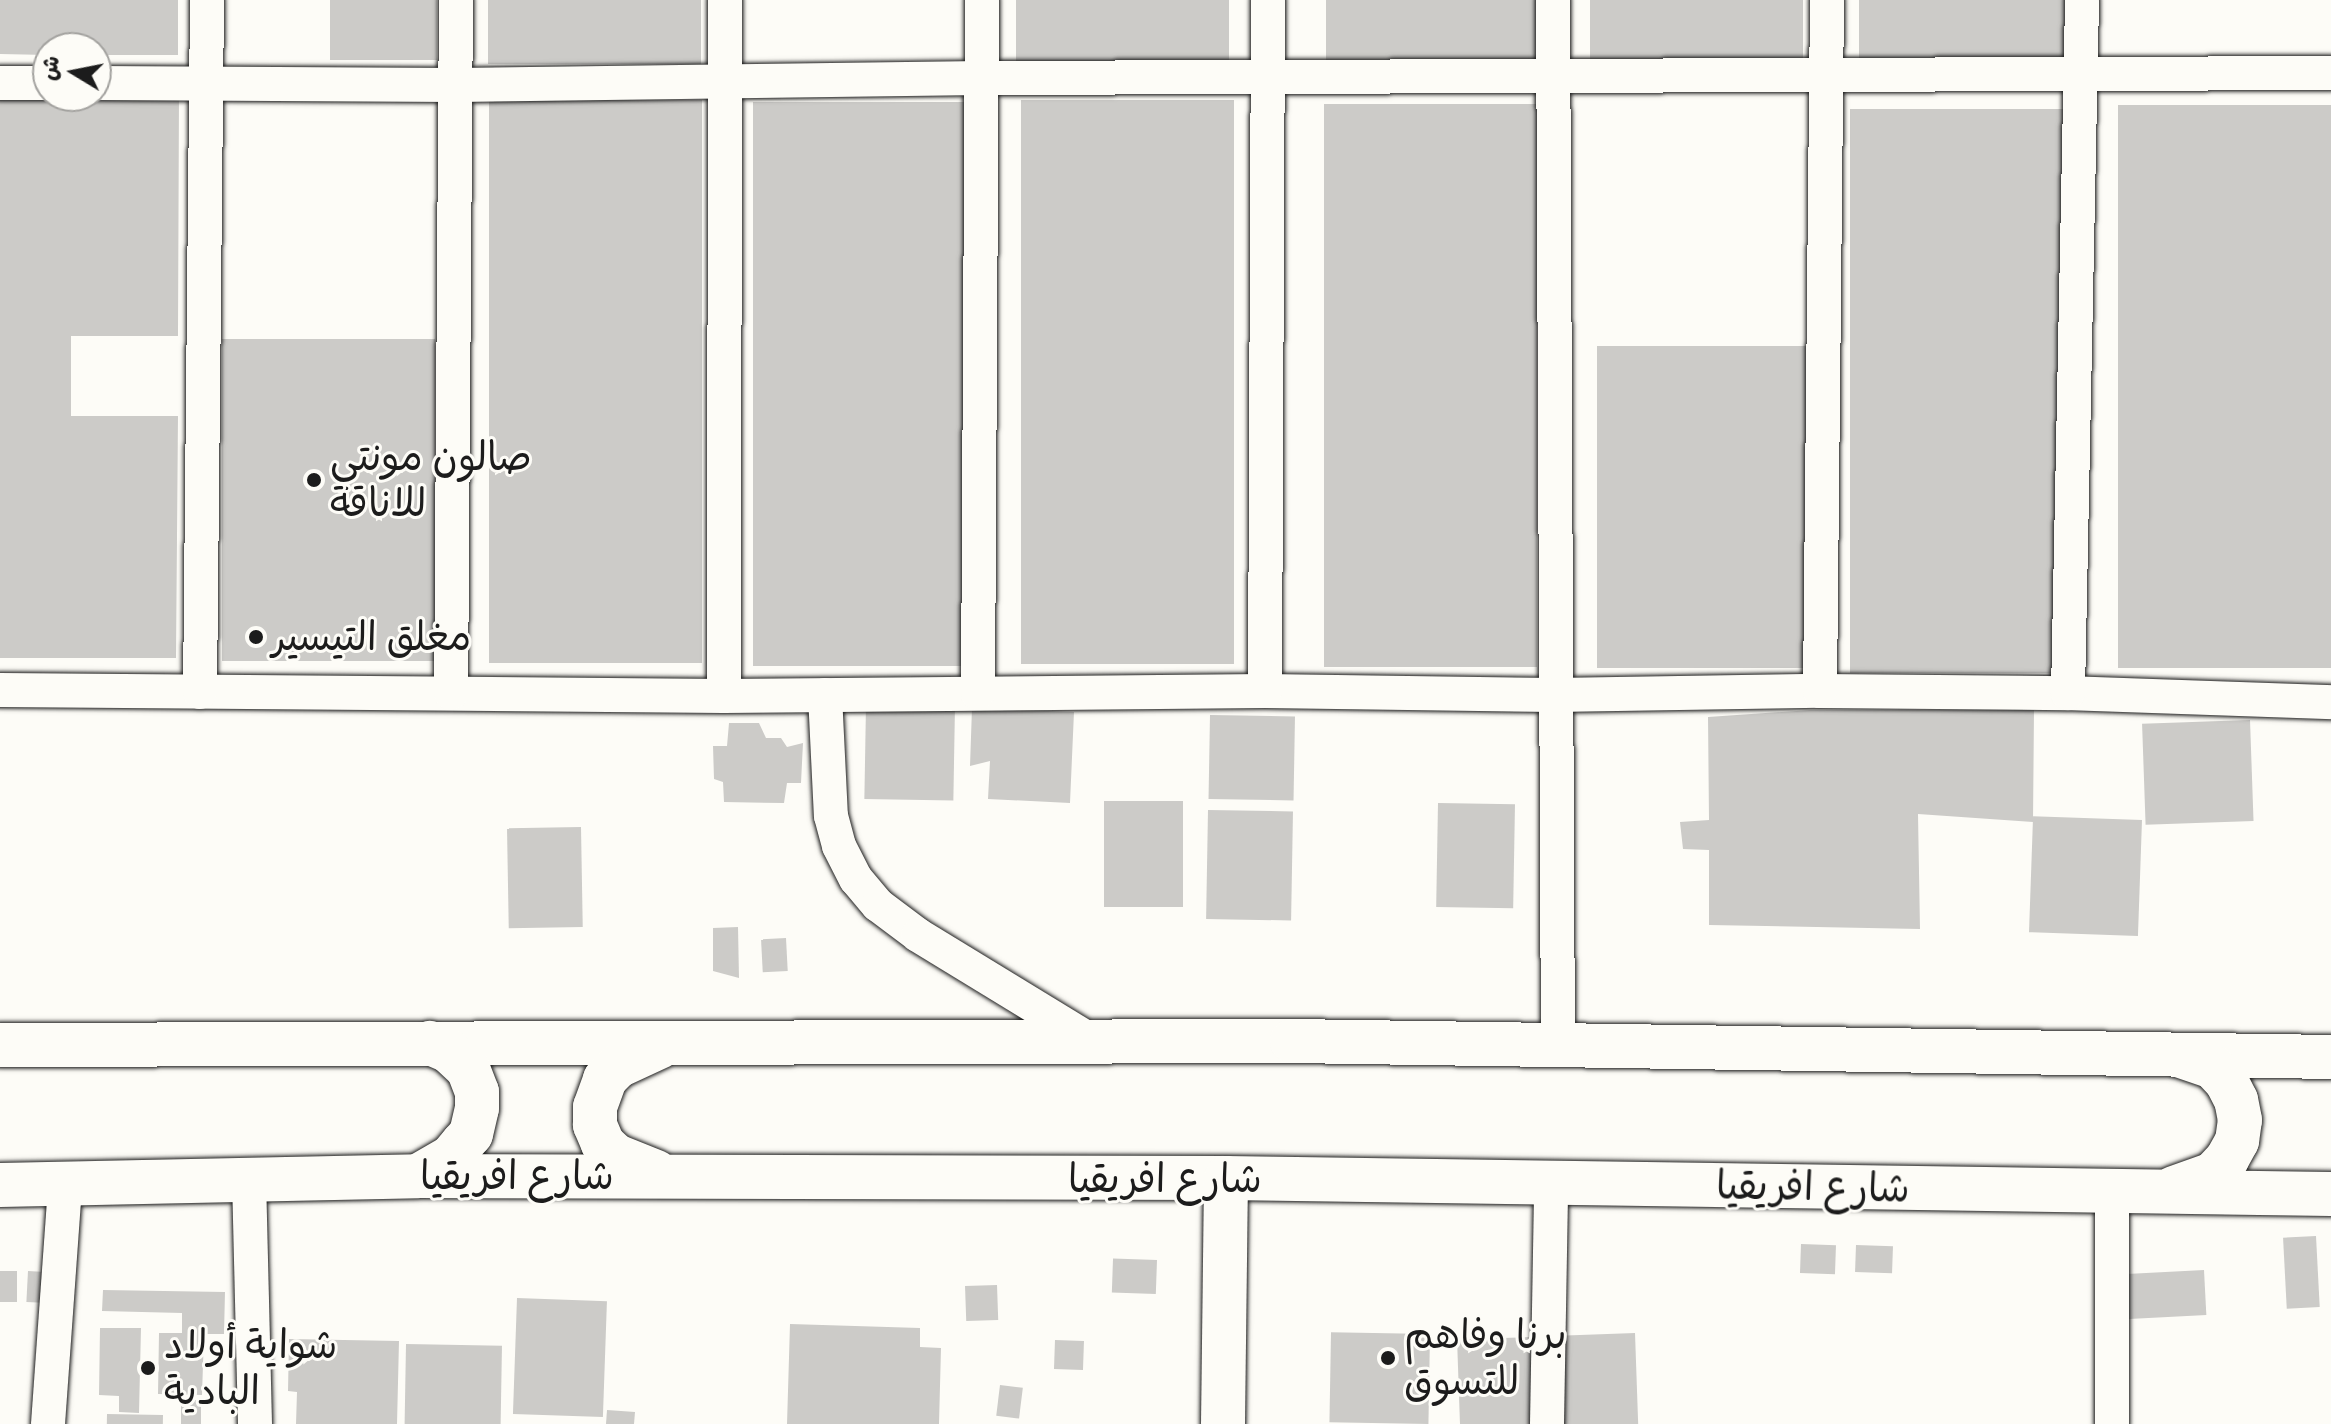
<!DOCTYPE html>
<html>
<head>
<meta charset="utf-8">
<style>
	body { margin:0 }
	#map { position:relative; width:2331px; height:1424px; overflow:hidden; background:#fdfcf7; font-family:Caveat,"Playpen Sans Arabic",sans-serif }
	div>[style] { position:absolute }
	.building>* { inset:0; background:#cccbc8; transform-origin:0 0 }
	.roads { filter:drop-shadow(0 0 2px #1c1c1c) drop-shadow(0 0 2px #1c1c1c) }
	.street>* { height:34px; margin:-17px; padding:0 17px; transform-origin:17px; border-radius:17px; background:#fdfcf7 }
	.secondary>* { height:44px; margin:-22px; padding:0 22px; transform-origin:22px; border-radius:22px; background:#fdfcf7 }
	.dots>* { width:22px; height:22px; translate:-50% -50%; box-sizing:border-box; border:4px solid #fdfcf7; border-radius:50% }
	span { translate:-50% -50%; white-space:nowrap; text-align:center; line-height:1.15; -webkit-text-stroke:6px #fdfcf7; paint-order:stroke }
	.poi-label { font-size:40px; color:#1c1c1c }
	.left { translate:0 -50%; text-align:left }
	.street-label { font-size:40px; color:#1c1c1c }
	.north { position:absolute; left:32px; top:32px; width:80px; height:80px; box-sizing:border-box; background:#fdfcf7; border:2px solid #a3a29f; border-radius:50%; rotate:280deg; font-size:22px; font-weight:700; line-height:32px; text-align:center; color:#1c1c1c }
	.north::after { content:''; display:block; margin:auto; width:28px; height:36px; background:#1c1c1c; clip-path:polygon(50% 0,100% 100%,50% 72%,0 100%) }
</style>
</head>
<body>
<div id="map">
	<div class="building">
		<i style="clip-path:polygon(0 0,178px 0,178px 55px,96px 55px,96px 48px,48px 48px,48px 55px,0 54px)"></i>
		<i style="left:330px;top:0;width:107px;height:60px"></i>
		<i style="left:488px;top:0;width:213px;height:64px"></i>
		<i style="left:1016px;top:0;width:213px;height:68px"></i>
		<i style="left:1326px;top:0;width:213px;height:61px"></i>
		<i style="left:1590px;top:0;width:213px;height:69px"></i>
		<i style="left:1859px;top:0;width:212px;height:70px"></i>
		<i style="clip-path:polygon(0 94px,179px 94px,178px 336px,71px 336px,71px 416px,178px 416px,176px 658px,0 658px)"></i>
		<i style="left:489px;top:100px;width:213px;height:563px"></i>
		<i style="left:1021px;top:100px;width:213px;height:564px"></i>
		<i style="left:753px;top:102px;width:214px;height:564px"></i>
		<i style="left:1324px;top:104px;width:213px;height:563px"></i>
		<i style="left:2118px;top:105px;width:213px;height:563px"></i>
		<i style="left:1850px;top:109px;width:213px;height:564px"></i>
		<i style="left:222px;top:339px;width:213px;height:322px"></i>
		<i style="left:1597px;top:346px;width:214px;height:322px"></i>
		<i style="left:866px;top:705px;width:89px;height:94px;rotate:1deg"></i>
		<i style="clip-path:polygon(972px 708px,1074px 712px,1070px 803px,988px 799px,990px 761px,970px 766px)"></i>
		<i style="clip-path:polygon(1811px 710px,2034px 710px,2033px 822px,1918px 814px,1920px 929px,1709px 925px,1709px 850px,1683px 849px,1680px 822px,1709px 820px,1708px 717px)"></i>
		<i style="left:1210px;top:715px;width:85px;height:84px;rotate:1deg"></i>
		<i style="left:2250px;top:720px;width:101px;height:108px;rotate:88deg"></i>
		<i style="clip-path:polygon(729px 723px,759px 723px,766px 738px,781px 738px,787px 747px,803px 743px,801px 783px,787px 783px,784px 803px,724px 802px,723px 782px,714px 779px,713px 746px,727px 746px)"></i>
		<i style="left:1104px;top:801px;width:79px;height:106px"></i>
		<i style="left:1438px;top:803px;width:77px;height:104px;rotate:1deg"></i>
		<i style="left:1208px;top:810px;width:85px;height:109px;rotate:1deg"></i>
		<i style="left:2142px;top:820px;width:116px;height:109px;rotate:92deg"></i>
		<i style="left:581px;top:827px;width:100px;height:74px;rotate:89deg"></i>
		<i style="clip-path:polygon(738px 927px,739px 978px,713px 971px,713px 928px)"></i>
		<i style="left:786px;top:938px;width:33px;height:25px;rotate:87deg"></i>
		<i style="left:2316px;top:1236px;width:71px;height:33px;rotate:87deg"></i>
		<i style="left:1801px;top:1244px;width:35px;height:29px;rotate:2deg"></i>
		<i style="left:1856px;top:1245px;width:37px;height:27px;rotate:2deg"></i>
		<i style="left:1157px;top:1260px;width:34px;height:44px;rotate:92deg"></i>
		<i style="left:2204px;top:1270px;width:45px;height:87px;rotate:87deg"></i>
		<i style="left:0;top:1271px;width:17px;height:31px"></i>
		<i style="left:28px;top:1271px;width:22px;height:31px;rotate:3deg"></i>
		<i style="left:997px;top:1285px;width:35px;height:32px;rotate:88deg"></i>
		<i style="clip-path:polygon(103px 1290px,225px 1292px,224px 1334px,204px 1334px,202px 1395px,158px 1394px,159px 1333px,182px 1333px,182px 1313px,102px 1311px)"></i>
		<i style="left:517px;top:1298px;width:90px;height:116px;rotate:2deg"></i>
		<i style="clip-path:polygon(790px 1324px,920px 1328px,920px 1347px,941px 1348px,939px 1424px,787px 1424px)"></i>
		<i style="clip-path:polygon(100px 1328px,141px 1328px,139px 1413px,119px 1412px,119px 1396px,99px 1395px)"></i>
		<i style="left:1635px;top:1333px;width:91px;height:83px;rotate:88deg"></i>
		<i style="left:1430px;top:1334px;width:90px;height:99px;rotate:91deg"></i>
		<i style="left:1530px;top:1337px;width:87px;height:73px;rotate:88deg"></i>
		<i style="clip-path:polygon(289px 1339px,399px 1341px,397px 1424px,296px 1424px,297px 1392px,288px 1391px)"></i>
		<i style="left:1055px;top:1340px;width:29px;height:29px;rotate:2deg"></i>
		<i style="left:406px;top:1344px;width:96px;height:80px;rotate:1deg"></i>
		<i style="left:1000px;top:1385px;width:23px;height:31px;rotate:7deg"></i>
		<i style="left:181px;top:1400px;width:20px;height:24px"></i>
		<i style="clip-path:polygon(607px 1410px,635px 1412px,634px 1424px,606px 1424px)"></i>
		<i style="left:107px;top:1414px;width:56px;height:10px;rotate:1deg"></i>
	</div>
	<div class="roads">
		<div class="street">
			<i style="left:1553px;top:0;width:1044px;rotate:89.73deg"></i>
			<i style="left:0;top:83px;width:48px"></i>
			<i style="left:96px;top:83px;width:360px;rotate:0.3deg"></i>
			<i style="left:456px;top:85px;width:526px;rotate:-0.76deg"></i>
			<i style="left:982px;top:78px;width:1349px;rotate:-0.21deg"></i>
			<i style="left:0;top:690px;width:724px;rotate:0.47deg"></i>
			<i style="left:724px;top:696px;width:541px;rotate:-0.53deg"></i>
			<i style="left:1265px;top:691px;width:289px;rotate:0.8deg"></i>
			<i style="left:1554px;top:695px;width:266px;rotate:-0.9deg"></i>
			<i style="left:1820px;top:691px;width:248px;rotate:0.5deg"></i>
			<i style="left:2068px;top:693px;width:263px;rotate:2deg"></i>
			<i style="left:1265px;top:691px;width:691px;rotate:-89.75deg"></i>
			<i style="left:1820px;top:691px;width:691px;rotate:-89.42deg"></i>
			<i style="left:200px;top:692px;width:692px;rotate:-89.42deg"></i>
			<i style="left:451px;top:693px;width:693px;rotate:-89.59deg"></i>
			<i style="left:978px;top:693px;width:693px;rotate:-89.67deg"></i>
			<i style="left:2068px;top:693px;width:693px;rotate:-88.84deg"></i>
			<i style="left:825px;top:695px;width:121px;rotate:87.2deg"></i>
			<i style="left:831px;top:816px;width:31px;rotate:75deg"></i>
			<i style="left:839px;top:846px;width:37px;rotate:63deg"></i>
			<i style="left:856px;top:879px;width:34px;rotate:50deg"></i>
			<i style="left:878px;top:905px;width:50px;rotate:36.9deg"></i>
			<i style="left:918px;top:935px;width:205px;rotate:31.4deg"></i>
			<i style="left:724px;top:696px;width:696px;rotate:-89.92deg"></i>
			<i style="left:249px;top:1178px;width:246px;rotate:88.6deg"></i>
			<i style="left:48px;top:1424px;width:239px;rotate:-85.9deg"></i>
			<i style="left:1547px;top:1424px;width:241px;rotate:-89deg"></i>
			<i style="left:2112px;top:1424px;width:232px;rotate:-90deg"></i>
		</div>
		<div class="secondary">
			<i style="left:0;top:1045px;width:1292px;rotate:-0.18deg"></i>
			<i style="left:1292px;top:1041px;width:1039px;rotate:0.88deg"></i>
			<i style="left:656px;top:1172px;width:43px;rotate:-158.2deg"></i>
			<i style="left:616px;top:1156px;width:18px;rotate:-137deg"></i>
			<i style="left:603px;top:1144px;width:21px;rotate:-113deg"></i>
			<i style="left:595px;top:1125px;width:18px;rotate:-90deg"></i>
			<i style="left:595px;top:1107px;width:30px;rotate:-70deg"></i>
			<i style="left:605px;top:1079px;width:18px;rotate:-45deg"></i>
			<i style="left:618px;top:1066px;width:47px;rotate:-24.9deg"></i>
			<i style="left:418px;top:1176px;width:39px;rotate:-30deg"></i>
			<i style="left:452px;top:1156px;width:16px;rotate:-50deg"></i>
			<i style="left:462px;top:1144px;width:13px;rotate:-48deg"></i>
			<i style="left:471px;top:1134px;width:27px;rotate:-77deg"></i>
			<i style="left:477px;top:1108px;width:16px;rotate:-90deg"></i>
			<i style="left:477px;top:1092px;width:25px;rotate:-111deg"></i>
			<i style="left:468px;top:1069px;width:26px;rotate:-137deg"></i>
			<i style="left:449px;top:1051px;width:21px;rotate:-157deg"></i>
			<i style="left:0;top:1185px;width:418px;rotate:-1.2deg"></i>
			<i style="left:418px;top:1176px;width:808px;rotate:0.14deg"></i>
			<i style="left:1226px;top:1178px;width:1105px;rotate:0.83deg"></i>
			<i style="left:2174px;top:1188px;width:41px;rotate:-19.7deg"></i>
			<i style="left:2213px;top:1174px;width:21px;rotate:-47deg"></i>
			<i style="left:2227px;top:1159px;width:21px;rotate:-61deg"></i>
			<i style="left:2237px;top:1141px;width:21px;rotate:-82deg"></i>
			<i style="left:2240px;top:1120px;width:20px;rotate:-101deg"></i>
			<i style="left:2236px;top:1100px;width:20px;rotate:-117deg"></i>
			<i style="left:2227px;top:1082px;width:21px;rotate:-133deg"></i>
			<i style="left:2213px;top:1067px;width:34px;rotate:-161deg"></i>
			<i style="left:1223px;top:1424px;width:246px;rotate:-89.3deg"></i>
		</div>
	</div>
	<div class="dots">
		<i style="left:314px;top:480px;background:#1c1c1c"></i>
		<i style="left:256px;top:637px;background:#1c1c1c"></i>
		<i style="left:1388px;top:1358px;background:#1c1c1c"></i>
		<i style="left:148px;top:1368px;background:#1c1c1c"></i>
	</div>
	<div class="poi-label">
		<span class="left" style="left:330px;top:480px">صالون مونتي<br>للاناقة</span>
		<span class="left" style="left:272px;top:637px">مغلق التيسير</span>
		<span class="left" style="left:1404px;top:1358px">برنا وفاهم<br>للتسوق</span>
		<span class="left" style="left:164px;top:1368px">شواية أولاد<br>البادية</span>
	</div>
	<div class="street-label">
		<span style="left:517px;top:1176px">شارع افريقيا</span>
		<span style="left:1165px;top:1179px">شارع افريقيا</span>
		<span style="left:1813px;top:1187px;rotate:1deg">شارع افريقيا</span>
	</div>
	<div class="north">ش</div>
</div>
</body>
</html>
